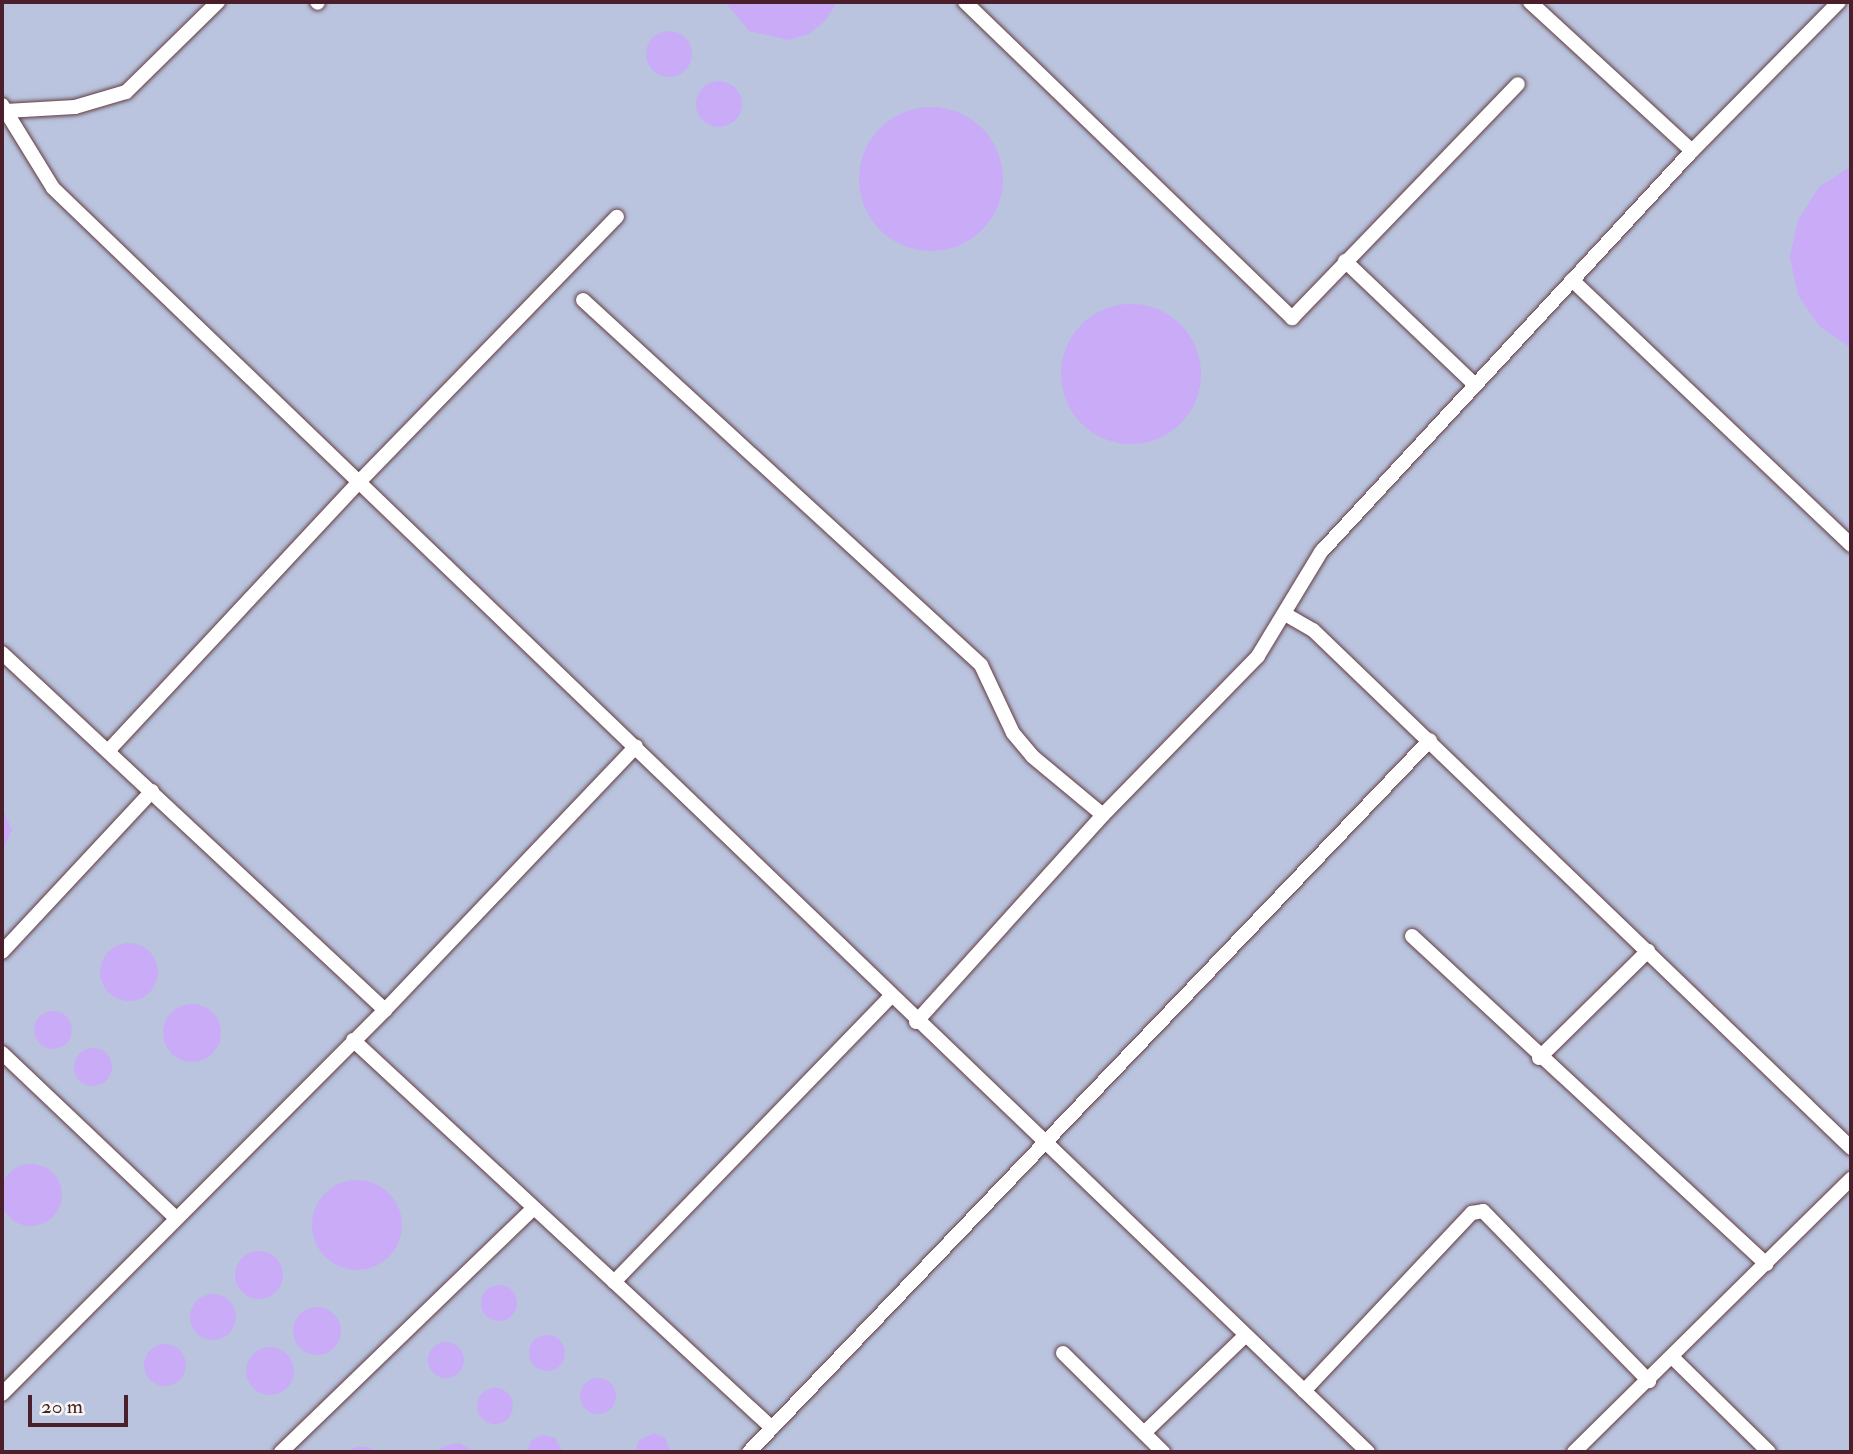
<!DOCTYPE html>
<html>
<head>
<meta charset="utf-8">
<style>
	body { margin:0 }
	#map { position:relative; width:1853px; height:1454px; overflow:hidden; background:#ece4c8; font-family:"IM FELL Double Pica",serif }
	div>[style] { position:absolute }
	.industrial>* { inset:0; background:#bac4de; transform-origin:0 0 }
	.building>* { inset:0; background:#caabf7 }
	.round { border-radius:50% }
	.roads { filter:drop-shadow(0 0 2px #623d43) drop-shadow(0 0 2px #623d43) }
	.lane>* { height:14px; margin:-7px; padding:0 7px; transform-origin:7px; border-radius:7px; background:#fff }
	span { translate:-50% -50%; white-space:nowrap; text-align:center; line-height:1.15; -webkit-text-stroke:7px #f6f6f2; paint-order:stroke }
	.frame { position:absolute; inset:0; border:4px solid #4a1f2b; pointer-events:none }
	.scale { position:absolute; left:28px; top:1395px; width:100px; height:32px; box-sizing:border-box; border:4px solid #4a1f2b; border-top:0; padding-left:9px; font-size:21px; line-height:24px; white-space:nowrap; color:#4a1f2b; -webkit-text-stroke:5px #f6f6f2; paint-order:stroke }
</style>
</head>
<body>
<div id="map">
	<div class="industrial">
		<i style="left:2px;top:2px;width:1849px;height:1450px"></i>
	</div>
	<div class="building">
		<i style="clip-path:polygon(725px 2px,837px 2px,825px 21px,809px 34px,789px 40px,749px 31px)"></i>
		<i class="round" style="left:646px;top:31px;width:46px;height:46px"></i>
		<i class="round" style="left:696px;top:81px;width:46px;height:46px"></i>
		<i class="round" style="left:859px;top:107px;width:144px;height:144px"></i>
		<i style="clip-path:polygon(1851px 166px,1851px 348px,1819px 326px,1798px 295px,1790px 257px,1798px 220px,1819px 187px)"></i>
		<i class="round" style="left:1061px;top:304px;width:140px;height:140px"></i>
		<i style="clip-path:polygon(2px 807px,12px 830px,2px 852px)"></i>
		<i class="round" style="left:100px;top:943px;width:58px;height:58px"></i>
		<i class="round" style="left:163px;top:1004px;width:58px;height:58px"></i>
		<i class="round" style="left:34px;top:1011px;width:38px;height:38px"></i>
		<i class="round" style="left:74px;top:1048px;width:38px;height:38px"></i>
		<i class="round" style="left:0;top:1164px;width:62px;height:62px"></i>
		<i class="round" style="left:312px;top:1180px;width:90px;height:90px"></i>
		<i class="round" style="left:235px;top:1251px;width:48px;height:48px"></i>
		<i class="round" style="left:481px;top:1285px;width:36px;height:36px"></i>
		<i class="round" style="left:190px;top:1294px;width:46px;height:46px"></i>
		<i class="round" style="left:293px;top:1307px;width:48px;height:48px"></i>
		<i class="round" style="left:529px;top:1335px;width:36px;height:36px"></i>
		<i class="round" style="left:428px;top:1342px;width:36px;height:36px"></i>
		<i class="round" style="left:144px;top:1344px;width:42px;height:42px"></i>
		<i class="round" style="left:246px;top:1347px;width:48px;height:48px"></i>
		<i class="round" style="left:580px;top:1378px;width:36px;height:36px"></i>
		<i class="round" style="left:477px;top:1388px;width:36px;height:36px"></i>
		<i style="clip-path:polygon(654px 1433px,665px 1438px,671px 1452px,635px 1452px,639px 1440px)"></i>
		<i style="clip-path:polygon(542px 1435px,555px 1438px,563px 1452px,527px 1452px,531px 1441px)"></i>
		<i style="clip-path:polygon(459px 1443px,476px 1452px,437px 1452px,444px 1446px)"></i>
		<i style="clip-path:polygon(358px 1447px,368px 1447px,379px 1452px,343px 1452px)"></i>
	</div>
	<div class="roads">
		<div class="lane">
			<i style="left:317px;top:2px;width:1px;rotate:45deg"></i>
			<i style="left:965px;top:2px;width:455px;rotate:44deg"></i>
			<i style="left:1292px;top:318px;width:325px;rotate:-46deg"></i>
			<i style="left:1530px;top:2px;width:220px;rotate:42.6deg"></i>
			<i style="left:2px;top:105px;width:97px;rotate:58.4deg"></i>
			<i style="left:53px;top:188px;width:1824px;rotate:43.87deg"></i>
			<i style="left:6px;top:111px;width:69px;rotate:-3.3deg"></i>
			<i style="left:75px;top:107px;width:53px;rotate:-16.4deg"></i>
			<i style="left:126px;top:92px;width:129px;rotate:-44.4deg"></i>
			<i style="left:1345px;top:261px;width:178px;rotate:43.6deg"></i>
			<i style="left:1572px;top:280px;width:385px;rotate:43.5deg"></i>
			<i style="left:583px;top:300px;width:540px;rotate:42.52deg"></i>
			<i style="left:981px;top:665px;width:75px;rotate:64.8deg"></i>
			<i style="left:1013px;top:733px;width:30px;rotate:50deg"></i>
			<i style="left:1032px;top:756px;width:92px;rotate:39.7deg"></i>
			<i style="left:1285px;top:614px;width:32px;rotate:30deg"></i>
			<i style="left:1313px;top:630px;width:747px;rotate:43.91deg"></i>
			<i style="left:2px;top:653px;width:524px;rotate:42.99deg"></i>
			<i style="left:108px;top:751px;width:368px;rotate:-47deg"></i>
			<i style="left:359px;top:482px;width:370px;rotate:-45.8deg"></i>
			<i style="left:1412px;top:936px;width:483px;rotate:42.8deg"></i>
			<i style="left:2px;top:952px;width:220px;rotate:-47deg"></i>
			<i style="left:916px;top:1022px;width:279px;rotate:-47.9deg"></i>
			<i style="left:1103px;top:815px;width:222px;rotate:-45.7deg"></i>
			<i style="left:1258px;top:656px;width:122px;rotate:-58.8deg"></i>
			<i style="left:1321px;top:552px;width:546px;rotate:-47.23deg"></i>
			<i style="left:1692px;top:151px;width:209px;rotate:-45.4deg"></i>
			<i style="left:353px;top:1040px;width:571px;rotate:42.8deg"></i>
			<i style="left:2px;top:1053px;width:238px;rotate:43.5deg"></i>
			<i style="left:1539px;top:1058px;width:153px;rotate:-44.5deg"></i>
			<i style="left:614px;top:1282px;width:397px;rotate:-45.9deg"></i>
			<i style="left:1063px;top:1353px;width:141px;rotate:44.7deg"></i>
			<i style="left:1673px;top:1358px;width:134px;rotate:44.4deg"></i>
			<i style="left:1304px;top:1391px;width:245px;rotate:-46.7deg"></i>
			<i style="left:1472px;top:1213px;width:11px;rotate:-10deg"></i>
			<i style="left:1483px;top:1211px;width:238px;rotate:45.7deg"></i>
			<i style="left:2px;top:1394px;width:542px;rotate:-45.07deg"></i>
			<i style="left:385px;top:1010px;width:364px;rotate:-46.4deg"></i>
			<i style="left:1144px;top:1433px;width:141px;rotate:-43.9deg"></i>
			<i style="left:281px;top:1452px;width:351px;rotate:-44deg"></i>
			<i style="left:749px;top:1452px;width:985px;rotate:-46.27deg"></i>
			<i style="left:1574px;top:1452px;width:389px;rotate:-44.6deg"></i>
		</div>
	</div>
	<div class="frame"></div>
	<div class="scale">20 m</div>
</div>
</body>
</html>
